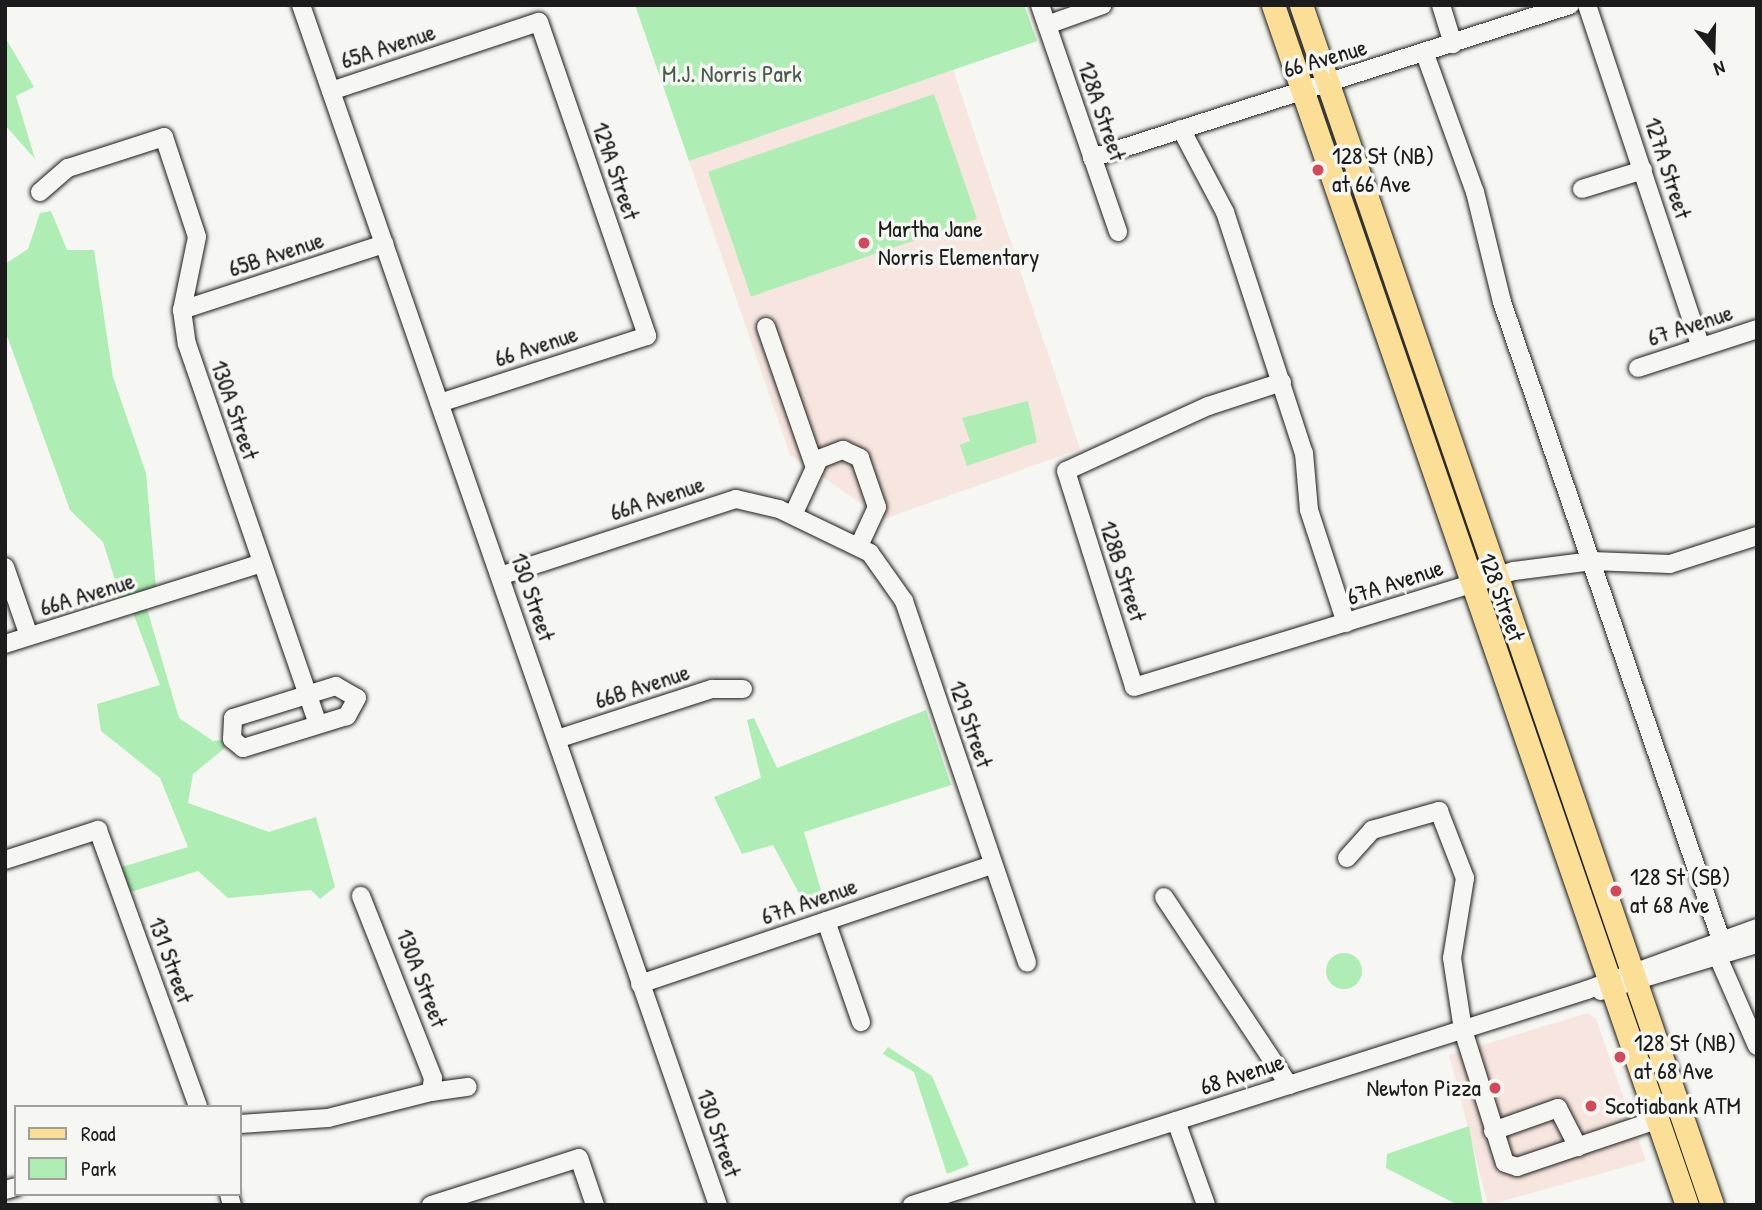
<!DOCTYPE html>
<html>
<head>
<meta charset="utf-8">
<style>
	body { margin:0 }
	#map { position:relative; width:1762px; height:1210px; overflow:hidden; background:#f6f6f2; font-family:"Patrick Hand",sans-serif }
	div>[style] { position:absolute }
	.built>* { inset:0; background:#f7e6df }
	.green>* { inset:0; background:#aeedb4; transform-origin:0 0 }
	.round { border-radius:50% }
	.roads { filter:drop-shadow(0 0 2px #1c1c1c) drop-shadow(0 0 2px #1c1c1c) }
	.minor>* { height:18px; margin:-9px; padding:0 9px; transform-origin:9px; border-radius:9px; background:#f6f6f2 }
	.major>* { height:23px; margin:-11.5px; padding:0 11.5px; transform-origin:11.5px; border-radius:11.5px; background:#fbdf96 }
	.dots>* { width:19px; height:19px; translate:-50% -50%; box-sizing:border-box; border:4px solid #f6f6f2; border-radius:50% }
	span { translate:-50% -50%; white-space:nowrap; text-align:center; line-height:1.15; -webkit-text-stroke:7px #f6f6f2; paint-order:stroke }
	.street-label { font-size:24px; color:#1c1c1c }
	.park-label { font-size:24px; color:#485b4a }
	.poi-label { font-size:24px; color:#1c1c1c }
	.left { translate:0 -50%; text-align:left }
	.right { translate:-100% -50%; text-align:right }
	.frame { position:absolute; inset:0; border:7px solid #1c1c1c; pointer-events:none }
	.legend { position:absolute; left:14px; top:1105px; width:228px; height:91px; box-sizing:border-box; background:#f6f6f2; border:2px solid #9f9f9c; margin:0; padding:9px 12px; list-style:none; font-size:21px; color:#1c1c1c }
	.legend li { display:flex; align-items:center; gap:14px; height:35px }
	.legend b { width:35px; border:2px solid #9f9f9c }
	.north { position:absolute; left:1678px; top:14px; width:70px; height:70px; -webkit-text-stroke:5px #f6f6f2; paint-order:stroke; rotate:161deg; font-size:19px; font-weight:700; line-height:28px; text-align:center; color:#1c1c1c }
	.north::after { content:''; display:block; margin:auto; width:24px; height:32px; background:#1c1c1c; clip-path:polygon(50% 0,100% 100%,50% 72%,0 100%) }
</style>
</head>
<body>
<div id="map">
	<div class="built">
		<i style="clip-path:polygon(953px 70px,1080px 449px,884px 519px,790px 455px,689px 161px)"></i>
		<i style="clip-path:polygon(1588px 1013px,1596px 1019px,1646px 1161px,1488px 1205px,1449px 1055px)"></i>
	</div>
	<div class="green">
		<i style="clip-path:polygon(635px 5px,1024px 5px,1037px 41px,689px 161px)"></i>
		<i style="clip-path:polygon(5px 37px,34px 87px,16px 96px,35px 159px,5px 125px)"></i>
		<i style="left:934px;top:94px;width:132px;height:239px;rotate:71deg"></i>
		<i style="clip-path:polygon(51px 211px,67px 250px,94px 250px,113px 377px,146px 473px,157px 599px,145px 602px,179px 718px,213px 741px,225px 740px,226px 747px,193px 774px,188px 803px,269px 832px,316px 817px,335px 887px,320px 899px,311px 890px,228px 898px,198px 871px,121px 895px,112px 870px,188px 847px,160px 778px,101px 731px,97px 704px,160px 685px,131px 607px,124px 608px,103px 542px,70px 510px,5px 330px,5px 264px,28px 249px,40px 213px)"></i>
		<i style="clip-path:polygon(1028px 401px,1037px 442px,967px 466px,960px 445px,970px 441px,962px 418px)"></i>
		<i style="clip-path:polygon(926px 710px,951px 785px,804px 832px,825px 904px,808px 910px,773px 845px,742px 854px,714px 797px,761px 778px,747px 720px,754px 718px,777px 768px)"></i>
		<i class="round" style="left:1326px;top:953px;width:36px;height:36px"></i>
		<i style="clip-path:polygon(888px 1047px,932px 1076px,969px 1165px,947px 1174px,914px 1072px,883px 1054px)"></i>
		<i style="clip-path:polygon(1469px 1126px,1483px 1205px,1458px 1205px,1386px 1168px,1387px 1154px)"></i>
	</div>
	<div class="roads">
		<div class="minor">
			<i style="left:301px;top:5px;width:1270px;rotate:70.84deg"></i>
			<i style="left:1040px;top:5px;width:240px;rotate:71deg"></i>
			<i style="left:1441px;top:5px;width:41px;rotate:72.9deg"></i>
			<i style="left:1587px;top:5px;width:360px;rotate:71.6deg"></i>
			<i style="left:1047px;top:25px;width:59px;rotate:-19.7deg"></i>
			<i style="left:1425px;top:54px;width:147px;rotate:70.1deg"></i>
			<i style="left:1475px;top:192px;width:113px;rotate:76.2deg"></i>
			<i style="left:1502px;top:302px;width:675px;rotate:71.05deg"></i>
			<i style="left:331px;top:91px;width:219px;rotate:-18.4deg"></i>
			<i style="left:539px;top:22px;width:332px;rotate:71deg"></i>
			<i style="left:647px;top:336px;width:218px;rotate:162.1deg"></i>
			<i style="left:1181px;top:129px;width:94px;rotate:62.1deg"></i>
			<i style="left:1225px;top:212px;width:254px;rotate:71.9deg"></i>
			<i style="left:1304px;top:453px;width:57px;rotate:85deg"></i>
			<i style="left:1309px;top:510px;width:119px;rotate:71.9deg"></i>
			<i style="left:1092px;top:158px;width:502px;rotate:-17.75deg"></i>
			<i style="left:1582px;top:189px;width:64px;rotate:-17.3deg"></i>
			<i style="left:40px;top:192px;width:37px;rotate:-41deg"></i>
			<i style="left:68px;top:168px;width:101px;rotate:-17.9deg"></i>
			<i style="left:164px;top:137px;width:105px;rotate:71.7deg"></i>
			<i style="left:197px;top:237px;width:75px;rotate:101.6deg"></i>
			<i style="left:182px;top:310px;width:34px;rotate:82deg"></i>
			<i style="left:187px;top:344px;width:402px;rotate:71deg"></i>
			<i style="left:182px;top:310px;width:213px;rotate:-18.1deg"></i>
			<i style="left:766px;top:327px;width:149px;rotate:70.8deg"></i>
			<i style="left:1638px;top:368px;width:125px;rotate:-18.1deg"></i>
			<i style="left:1282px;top:382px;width:78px;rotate:162deg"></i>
			<i style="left:1208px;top:406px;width:156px;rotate:155.4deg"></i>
			<i style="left:1066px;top:471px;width:226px;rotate:72.5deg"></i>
			<i style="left:1134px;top:687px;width:397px;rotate:-17deg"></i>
			<i style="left:1514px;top:571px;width:79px;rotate:-7.3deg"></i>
			<i style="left:1592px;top:561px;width:78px;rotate:2.2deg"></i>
			<i style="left:1670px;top:564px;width:91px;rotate:-17.8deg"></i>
			<i style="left:793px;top:515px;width:62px;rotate:-65.1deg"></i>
			<i style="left:819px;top:459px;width:26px;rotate:-21deg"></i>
			<i style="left:843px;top:450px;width:19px;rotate:25deg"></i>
			<i style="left:860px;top:458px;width:52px;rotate:70.9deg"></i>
			<i style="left:877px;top:507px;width:43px;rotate:114.8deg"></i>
			<i style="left:5px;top:567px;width:73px;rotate:70.8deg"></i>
			<i style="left:500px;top:576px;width:248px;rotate:-18.1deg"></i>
			<i style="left:736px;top:499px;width:44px;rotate:13.1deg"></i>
			<i style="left:779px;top:509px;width:101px;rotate:25.8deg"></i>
			<i style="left:870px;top:553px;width:59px;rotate:54.7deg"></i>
			<i style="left:904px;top:601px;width:382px;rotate:71.2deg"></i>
			<i style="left:5px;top:644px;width:269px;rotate:-17.5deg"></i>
			<i style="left:336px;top:686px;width:24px;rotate:30deg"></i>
			<i style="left:357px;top:698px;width:21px;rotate:119deg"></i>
			<i style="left:347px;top:716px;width:109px;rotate:162.9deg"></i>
			<i style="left:243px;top:748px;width:14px;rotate:-141deg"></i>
			<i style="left:232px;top:739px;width:21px;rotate:-87deg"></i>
			<i style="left:233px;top:718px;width:108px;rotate:-17.3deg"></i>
			<i style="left:557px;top:739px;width:163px;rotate:-17.9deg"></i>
			<i style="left:712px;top:689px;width:31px"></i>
			<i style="left:1347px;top:858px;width:38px;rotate:-48deg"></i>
			<i style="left:1372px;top:830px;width:70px;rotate:-15.8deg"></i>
			<i style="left:1439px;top:811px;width:72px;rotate:68.8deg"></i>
			<i style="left:1465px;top:878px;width:81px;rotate:99.2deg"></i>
			<i style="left:1452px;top:958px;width:73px;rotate:81.3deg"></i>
			<i style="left:1463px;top:1030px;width:139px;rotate:72.5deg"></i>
			<i style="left:1505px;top:1163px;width:13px;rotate:18deg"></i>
			<i style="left:1517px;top:1167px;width:148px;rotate:-18.6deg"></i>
			<i style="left:5px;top:860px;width:98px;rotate:-17.9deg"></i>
			<i style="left:98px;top:830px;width:294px;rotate:70.1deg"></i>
			<i style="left:1164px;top:897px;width:226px;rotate:56.4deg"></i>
			<i style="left:826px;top:921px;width:107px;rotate:70.9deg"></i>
			<i style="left:1718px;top:957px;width:97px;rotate:66.3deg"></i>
			<i style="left:640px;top:984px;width:372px;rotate:-18.7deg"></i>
			<i style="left:1601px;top:991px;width:163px;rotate:-16.8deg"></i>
			<i style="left:431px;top:1092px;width:37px;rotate:-8deg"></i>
			<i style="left:1176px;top:1121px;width:89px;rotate:70.3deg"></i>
			<i style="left:240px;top:1124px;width:88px;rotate:-3.9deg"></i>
			<i style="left:328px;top:1118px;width:106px;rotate:-14.2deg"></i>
			<i style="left:431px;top:1092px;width:14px;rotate:-82deg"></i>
			<i style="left:433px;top:1078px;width:196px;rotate:-111.6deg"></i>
			<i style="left:1493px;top:1131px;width:69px;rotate:-19.5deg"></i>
			<i style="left:1558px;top:1108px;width:44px;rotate:62.9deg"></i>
			<i style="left:5px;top:1190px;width:11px;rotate:-15deg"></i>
			<i style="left:229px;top:1194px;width:11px;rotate:75deg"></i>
			<i style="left:431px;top:1205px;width:155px;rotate:-17.6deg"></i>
			<i style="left:579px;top:1158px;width:50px;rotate:71.2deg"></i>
			<i style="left:912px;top:1205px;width:708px;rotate:-17.67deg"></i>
			<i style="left:1587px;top:990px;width:181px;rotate:-20deg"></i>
		</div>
		<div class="major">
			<i style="left:1273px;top:5px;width:1269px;rotate:70.97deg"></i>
			<i style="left:1301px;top:5px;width:1268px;rotate:71.09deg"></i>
		</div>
	</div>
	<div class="dots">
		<i style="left:1318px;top:170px;background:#d1495b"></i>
		<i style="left:864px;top:243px;background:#d1495b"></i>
		<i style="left:1616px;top:891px;background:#d1495b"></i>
		<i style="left:1620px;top:1057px;background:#d1495b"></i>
		<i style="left:1495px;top:1088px;background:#d1495b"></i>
		<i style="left:1591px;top:1106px;background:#d1495b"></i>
	</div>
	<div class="street-label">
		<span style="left:388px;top:46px;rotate:-18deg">65A Avenue</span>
		<span style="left:1325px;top:58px;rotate:-16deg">66 Avenue</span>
		<span style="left:1102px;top:111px;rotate:71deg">128A Street</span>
		<span style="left:1668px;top:168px;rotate:72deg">127A Street</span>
		<span style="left:616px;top:171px;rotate:71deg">129A Street</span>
		<span style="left:276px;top:254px;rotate:-18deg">65B Avenue</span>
		<span style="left:1690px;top:325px;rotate:-18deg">67 Avenue</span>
		<span style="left:536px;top:346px;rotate:-18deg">66 Avenue</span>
		<span style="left:235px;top:410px;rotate:71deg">130A Street</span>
		<span style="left:657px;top:498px;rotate:-18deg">66A Avenue</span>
		<span style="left:1123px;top:571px;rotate:72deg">128B Street</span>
		<span style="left:1395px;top:582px;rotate:-18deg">67A Avenue</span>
		<span style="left:87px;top:594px;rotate:-17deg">66A Avenue</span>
		<span style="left:533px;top:597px;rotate:71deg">130 Street</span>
		<span style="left:1502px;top:597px;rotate:70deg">128 Street</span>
		<span style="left:642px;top:686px;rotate:-18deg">66B Avenue</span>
		<span style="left:971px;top:724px;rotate:71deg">129 Street</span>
		<span style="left:809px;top:901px;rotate:-19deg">67A Avenue</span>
		<span style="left:171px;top:960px;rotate:70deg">131 Street</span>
		<span style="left:422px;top:978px;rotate:69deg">130A Street</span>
		<span style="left:1242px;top:1074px;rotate:-18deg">68 Avenue</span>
		<span style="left:719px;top:1133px;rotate:71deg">130 Street</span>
	</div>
	<div class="park-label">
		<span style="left:732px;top:74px">M.J. Norris Park</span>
	</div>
	<div class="poi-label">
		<span class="left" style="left:1332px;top:170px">128 St (NB)<br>at 66 Ave</span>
		<span class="left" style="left:878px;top:243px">Martha Jane<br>Norris Elementary</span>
		<span class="left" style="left:1630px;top:891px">128 St (SB)<br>at 68 Ave</span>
		<span class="left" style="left:1634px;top:1057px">128 St (NB)<br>at 68 Ave</span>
		<span class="right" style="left:1481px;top:1088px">Newton Pizza</span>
		<span class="left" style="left:1605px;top:1106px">Scotiabank ATM</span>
	</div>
	<div class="frame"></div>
	<ul class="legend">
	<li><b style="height:9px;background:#fbdf96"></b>Road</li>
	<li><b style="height:19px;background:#aeedb4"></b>Park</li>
	</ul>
	<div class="north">N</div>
</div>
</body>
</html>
